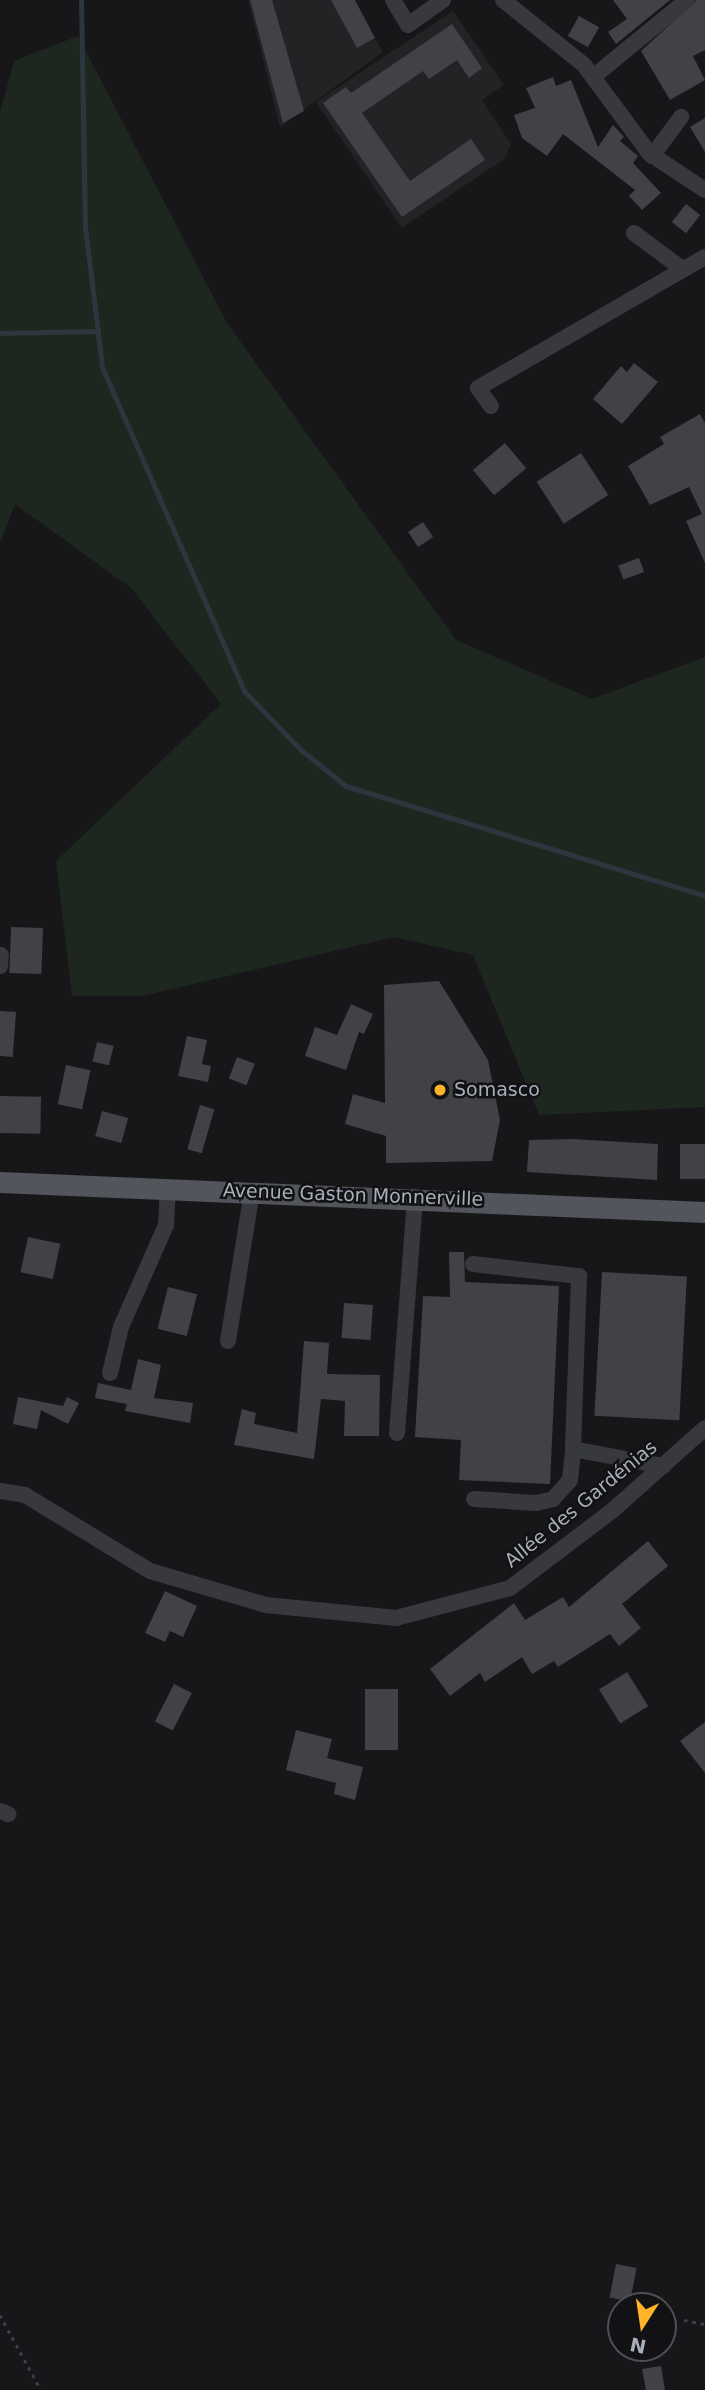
<!DOCTYPE html>
<html>
<head>
<meta charset="utf-8">
<style>
	body { margin:0 }
	#map { position:relative; width:705px; height:2390px; overflow:hidden; background:#171719; font-family:"DejaVu Sans",sans-serif }
	div>[style] { position:absolute }
	.built>* { inset:0; background:#232326 }
	.green>* { inset:0; background:#1e271f }
	.stream>* { height:5px; margin:-2.5px; padding:0 2.5px; transform-origin:2.5px; border-radius:2.5px; background:#2c363e }
	.building>* { inset:0; background:#414246; transform-origin:0 0 }
	.path>* { height:2.5px; margin-top:-1.25px; transform-origin:0; background:repeating-linear-gradient(90deg,#3d4045 0 3.5px,transparent 0 8.5px) }
	.minor>* { height:16px; margin:-8px; padding:0 8px; transform-origin:8px; border-radius:8px; background:#37393e }
	.major>* { height:21px; margin:-10.5px; padding:0 10.5px; transform-origin:10.5px; border-radius:10.5px; background:#53555d }
	.dots>* { width:19px; height:19px; translate:-50% -50%; box-sizing:border-box; border:4px solid #121214; border-radius:50% }
	span { translate:-50% -50%; white-space:nowrap; text-align:center; line-height:1.15; -webkit-text-stroke:5px #121214; paint-order:stroke }
	.poi-label { font-size:19px; color:#a8aeba }
	.left { translate:0 -50%; text-align:left }
	.street-label { font-size:19px; color:#a8aeba }
	.north { position:absolute; left:607px; top:2292px; width:70px; height:70px; box-sizing:border-box; background:#121214; border:2px solid #4e5056; border-radius:50%; rotate:192deg; font-size:19px; font-weight:700; line-height:28px; text-align:center; color:#a8aeba }
	.north::after { content:''; display:block; margin:auto; width:24px; height:32px; background:#ffb429; clip-path:polygon(50% 0,100% 100%,50% 72%,0 100%) }
</style>
</head>
<body>
<div id="map">
	<div class="built">
		<i style="clip-path:polygon(248px 0,352px 0,383px 52px,280px 127px)"></i>
		<i style="clip-path:polygon(453px 11px,504px 85px,482px 100px,511px 144px,504px 159px,402px 228px,316px 102px)"></i>
	</div>
	<div class="green">
		<i style="clip-path:polygon(78px 36px,227px 323px,456px 640px,592px 699px,705px 657px,705px 1107px,539px 1115px,473px 955px,394px 937px,142px 996px,72px 996px,56px 861px,221px 704px,131px 588px,15px 504px,0 543px,0 112px,14px 61px)"></i>
	</div>
	<div class="stream">
		<i style="left:81px;top:0;width:226px;rotate:89deg"></i>
		<i style="left:85px;top:226px;width:142px;rotate:83.1deg"></i>
		<i style="left:102px;top:367px;width:354px;rotate:66.3deg"></i>
		<i style="left:244px;top:691px;width:81px;rotate:46deg"></i>
		<i style="left:300px;top:749px;width:59px;rotate:38.8deg"></i>
		<i style="left:346px;top:786px;width:375px;rotate:17deg"></i>
		<i style="left:0;top:333px;width:98px;rotate:-1.2deg"></i>
	</div>
	<div class="building">
		<i style="clip-path:polygon(250px 0,272px 0,304px 111px,283px 123px)"></i>
		<i style="clip-path:polygon(331px 0,355px 0,375px 38px,357px 48px)"></i>
		<i style="clip-path:polygon(613px 0,670px 0,616px 44px,608px 32px,627px 19px)"></i>
		<i style="clip-path:polygon(697px 0,705px 0,705px 50px,693px 56px,705px 80px,670px 100px,641px 51px)"></i>
		<i style="left:579px;top:16px;width:23px;height:23px;rotate:29deg"></i>
		<i style="clip-path:polygon(452px 24px,482px 68px,469px 78px,457px 60px,429px 79px,423px 71px,362px 113px,410px 181px,471px 139px,485px 160px,402px 217px,323px 103px,346px 87px,351px 93px)"></i>
		<i style="clip-path:polygon(553px 77px,556px 86px,571px 80px,598px 147px,613px 125px,624px 137px,620px 141px,638px 156px,633px 163px,661px 193px,642px 210px,629px 196px,635px 190px,563px 134px,547px 156px,522px 138px,514px 115px,535px 108px,526px 88px)"></i>
		<i style="clip-path:polygon(705px 118px,705px 152px,690px 127px)"></i>
		<i style="left:686px;top:204px;width:18px;height:23px;rotate:38deg"></i>
		<i style="clip-path:polygon(634px 363px,658px 382px,622px 424px,593px 399px,621px 366px,627px 372px)"></i>
		<i style="clip-path:polygon(700px 414px,705px 423px,705px 563px,686px 521px,702px 514px,689px 487px,650px 505px,628px 466px,664px 444px,660px 437px)"></i>
		<i style="left:505px;top:443px;width:33px;height:42px;rotate:50deg"></i>
		<i style="left:581px;top:453px;width:50px;height:53px;rotate:57deg"></i>
		<i style="left:423px;top:522px;width:18px;height:18px;rotate:56deg"></i>
		<i style="left:639px;top:558px;width:15px;height:22px;rotate:70deg"></i>
		<i style="left:11px;top:927px;width:32px;height:46px;rotate:2deg"></i>
		<i style="clip-path:polygon(439px 981px,488px 1060px,500px 1120px,492px 1161px,386px 1163px,386px 1136px,345px 1124px,353px 1094px,385px 1103px,384px 985px)"></i>
		<i style="clip-path:polygon(351px 1004px,373px 1014px,364px 1034px,359px 1032px,346px 1070px,305px 1056px,315px 1027px,337px 1035px)"></i>
		<i style="left:0;top:1011px;width:16px;height:45px;rotate:4deg"></i>
		<i style="clip-path:polygon(187px 1036px,207px 1040px,202px 1064px,211px 1066px,208px 1082px,178px 1076px)"></i>
		<i style="left:97px;top:1042px;width:17px;height:20px;rotate:13deg"></i>
		<i style="left:237px;top:1057px;width:19px;height:23px;rotate:21deg"></i>
		<i style="left:66px;top:1065px;width:25px;height:40px;rotate:12deg"></i>
		<i style="left:0;top:1096px;width:41px;height:37px;rotate:1deg"></i>
		<i style="left:200px;top:1105px;width:15px;height:46px;rotate:16deg"></i>
		<i style="left:102px;top:1111px;width:27px;height:26px;rotate:15deg"></i>
		<i style="clip-path:polygon(572px 1139px,658px 1144px,657px 1180px,527px 1172px,529px 1140px)"></i>
		<i style="left:705px;top:1144px;width:35px;height:25px;rotate:90deg"></i>
		<i style="left:28px;top:1237px;width:33px;height:36px;rotate:12deg"></i>
		<i style="clip-path:polygon(449px 1252px,464px 1252px,465px 1282px,559px 1286px,550px 1484px,459px 1480px,461px 1440px,415px 1437px,423px 1296px,450px 1297px)"></i>
		<i style="left:602px;top:1272px;width:85px;height:144px;rotate:3deg"></i>
		<i style="left:168px;top:1287px;width:30px;height:43px;rotate:14deg"></i>
		<i style="left:344px;top:1303px;width:29px;height:35px;rotate:4deg"></i>
		<i style="clip-path:polygon(304px 1341px,329px 1343px,327px 1374px,380px 1375px,379px 1436px,344px 1436px,345px 1401px,321px 1399px,314px 1459px,234px 1445px,242px 1409px,256px 1413px,254px 1424px,297px 1433px)"></i>
		<i style="clip-path:polygon(138px 1359px,161px 1365px,154px 1398px,193px 1403px,190px 1423px,125px 1411px,127px 1404px,95px 1398px,98px 1383px,131px 1390px)"></i>
		<i style="clip-path:polygon(18px 1397px,63px 1406px,67px 1397px,79px 1403px,68px 1424px,41px 1410px,37px 1429px,13px 1424px)"></i>
		<i style="clip-path:polygon(648px 1541px,668px 1566px,622px 1604px,641px 1628px,619px 1646px,610px 1634px,558px 1667px,554px 1661px,532px 1674px,522px 1657px,485px 1682px,480px 1673px,450px 1696px,430px 1669px,514px 1603px,525px 1620px,563px 1597px,569px 1607px)"></i>
		<i style="clip-path:polygon(165px 1591px,197px 1606px,183px 1637px,170px 1631px,165px 1642px,145px 1633px)"></i>
		<i style="left:627px;top:1672px;width:40px;height:33px;rotate:58deg"></i>
		<i style="left:174px;top:1684px;width:20px;height:42px;rotate:27deg"></i>
		<i style="left:365px;top:1689px;width:33px;height:61px"></i>
		<i style="clip-path:polygon(705px 1722px,705px 1773px,680px 1741px)"></i>
		<i style="clip-path:polygon(296px 1730px,332px 1739px,327px 1758px,363px 1767px,355px 1800px,334px 1794px,336px 1783px,286px 1770px)"></i>
		<i style="left:616px;top:2264px;width:21px;height:34px;rotate:11deg"></i>
		<i style="clip-path:polygon(661px 2366px,665px 2390px,646px 2390px,642px 2369px)"></i>
	</div>
	<div class="path">
		<i style="left:0;top:2315px;width:85px;rotate:61.3deg"></i>
		<i style="left:684px;top:2320px;width:21px;rotate:11deg"></i>
	</div>
	<div class="minor">
		<i style="left:393px;top:0;width:29px;rotate:59deg"></i>
		<i style="left:408px;top:25px;width:43px;rotate:-35.5deg"></i>
		<i style="left:503px;top:0;width:104px;rotate:38.7deg"></i>
		<i style="left:584px;top:65px;width:109px;rotate:53.5deg"></i>
		<i style="left:649px;top:153px;width:67px;rotate:33.5deg"></i>
		<i style="left:593px;top:77px;width:122px;rotate:-39.3deg"></i>
		<i style="left:652px;top:156px;width:49px;rotate:-53.4deg"></i>
		<i style="left:634px;top:233px;width:59px;rotate:36.7deg"></i>
		<i style="left:491px;top:406px;width:22px;rotate:-126deg"></i>
		<i style="left:478px;top:388px;width:262px;rotate:-30deg"></i>
		<i style="left:0;top:966px;width:11px;rotate:-85deg"></i>
		<i style="left:473px;top:1264px;width:107px;rotate:6.5deg"></i>
		<i style="left:579px;top:1276px;width:173px;rotate:92deg"></i>
		<i style="left:573px;top:1449px;width:92px;rotate:10.7deg"></i>
		<i style="left:228px;top:1341px;width:152px;rotate:-80.9deg"></i>
		<i style="left:110px;top:1373px;width:47px;rotate:-76.6deg"></i>
		<i style="left:121px;top:1327px;width:111px;rotate:-66.2deg"></i>
		<i style="left:166px;top:1225px;width:37px;rotate:-87deg"></i>
		<i style="left:397px;top:1433px;width:237px;rotate:-85.6deg"></i>
		<i style="left:0;top:1491px;width:25px;rotate:9deg"></i>
		<i style="left:25px;top:1495px;width:146px;rotate:31.3deg"></i>
		<i style="left:150px;top:1571px;width:121px;rotate:16.3deg"></i>
		<i style="left:266px;top:1605px;width:131px;rotate:5.7deg"></i>
		<i style="left:396px;top:1618px;width:118px;rotate:-14.7deg"></i>
		<i style="left:510px;top:1588px;width:129px;rotate:-37.1deg"></i>
		<i style="left:613px;top:1510px;width:123px;rotate:-41.7deg"></i>
		<i style="left:474px;top:1499px;width:62px;rotate:3.7deg"></i>
		<i style="left:536px;top:1503px;width:17px;rotate:-13deg"></i>
		<i style="left:553px;top:1499px;width:25px;rotate:-48deg"></i>
		<i style="left:570px;top:1480px;width:31px;rotate:-84deg"></i>
		<i style="left:0;top:1811px;width:9px;rotate:21deg"></i>
	</div>
	<div class="major">
		<i style="left:0;top:1182px;width:706px;rotate:2.44deg"></i>
	</div>
	<div class="dots">
		<i style="left:440px;top:1090px;background:#ffb429"></i>
	</div>
	<div class="poi-label">
		<span class="left" style="left:454px;top:1090px">Somasco</span>
	</div>
	<div class="street-label">
		<span style="left:353px;top:1195px;rotate:2deg">Avenue Gaston Monnerville</span>
		<span style="left:581px;top:1504px;rotate:-39deg">Allée des Gardénias</span>
	</div>
	<div class="north">N</div>
</div>
</body>
</html>
